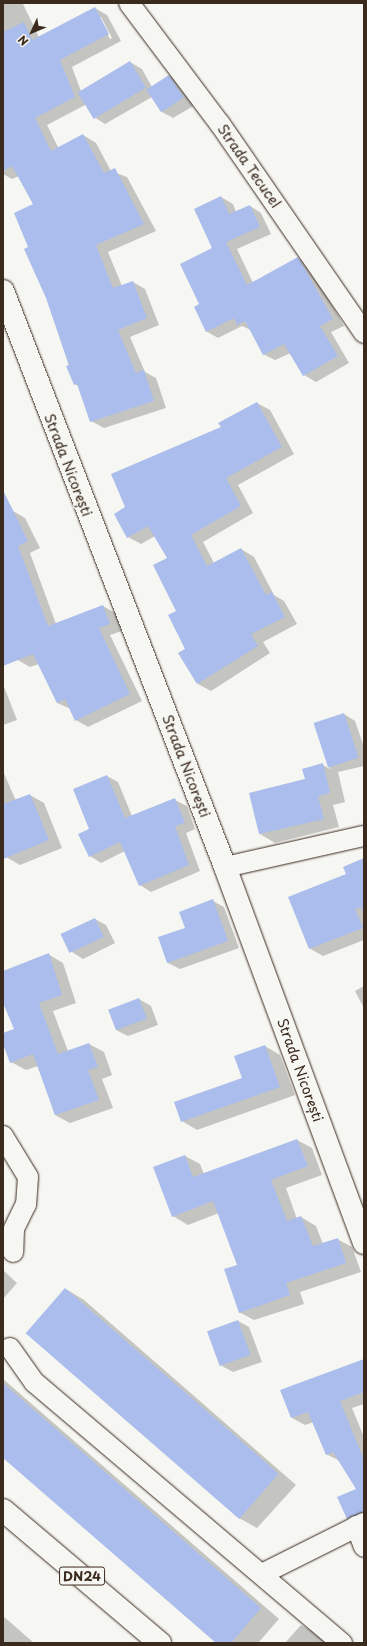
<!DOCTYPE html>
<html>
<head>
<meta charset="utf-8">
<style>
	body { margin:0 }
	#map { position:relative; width:367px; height:1646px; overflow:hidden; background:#f6f6f2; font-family:"Playpen Sans",sans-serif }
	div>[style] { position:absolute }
	.shadow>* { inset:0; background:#0003 }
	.building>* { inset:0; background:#abbdec; transform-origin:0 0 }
	.roads { filter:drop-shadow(0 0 1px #3b2a1e) drop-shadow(0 0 1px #3b2a1e) }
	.minor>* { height:20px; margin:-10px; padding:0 10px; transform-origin:10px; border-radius:10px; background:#f6f6f2 }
	.secondary>* { height:22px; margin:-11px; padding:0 11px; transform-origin:11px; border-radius:11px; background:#f6f6f2 }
	.primary>* { height:22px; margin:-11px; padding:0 11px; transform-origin:11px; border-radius:11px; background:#f6f6f2 }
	span { translate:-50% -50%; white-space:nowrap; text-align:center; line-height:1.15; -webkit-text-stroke:3px #f6f6f2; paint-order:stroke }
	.shield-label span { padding:1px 3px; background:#f6f6f2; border:1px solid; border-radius:3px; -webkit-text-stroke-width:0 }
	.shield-label { font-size:13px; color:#3b2a1e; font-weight:700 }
	.street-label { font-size:14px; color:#3b2a1e }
	.frame { position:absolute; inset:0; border:4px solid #3b2a1e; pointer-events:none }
	.north { position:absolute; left:12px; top:12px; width:40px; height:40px; -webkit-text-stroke:3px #f6f6f2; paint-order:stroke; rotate:226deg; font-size:11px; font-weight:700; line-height:16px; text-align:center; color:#3b2a1e }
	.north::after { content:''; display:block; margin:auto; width:14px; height:18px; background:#3b2a1e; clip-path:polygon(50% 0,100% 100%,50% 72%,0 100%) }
</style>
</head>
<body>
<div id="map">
	<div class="shadow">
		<i style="clip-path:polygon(evenodd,3px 3px,27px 3px,23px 4px,39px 37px,95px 8px,107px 15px,121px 41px,72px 67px,81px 91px,130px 62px,142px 69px,152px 87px,169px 76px,180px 82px,195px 105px,173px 118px,162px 112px,152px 97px,105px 124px,94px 117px,87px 104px,47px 125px,59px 149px,83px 135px,96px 143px,111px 171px,127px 177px,156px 231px,108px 252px,122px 286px,133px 282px,145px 289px,159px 325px,130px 337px,145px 372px,156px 378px,166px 408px,104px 428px,91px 421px,80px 387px,75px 384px,30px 248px,34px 205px,19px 176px,12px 179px,3px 174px,3px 3px,99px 17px,101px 17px,112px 38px,110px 39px,99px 17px)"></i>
		<i style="clip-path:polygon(221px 197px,233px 204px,236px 212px,250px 206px,261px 213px,271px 234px,237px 249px,253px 283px,298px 258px,309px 265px,344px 326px,331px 332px,349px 363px,316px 382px,304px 375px,291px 353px,275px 360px,263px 354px,251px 330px,242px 326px,218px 338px,206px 331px,201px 304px)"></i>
		<i style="clip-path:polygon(257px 403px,270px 410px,294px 454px,238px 485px,253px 513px,203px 542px,214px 563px,241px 549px,254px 557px,274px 595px,284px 601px,297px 624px,263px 642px,270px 653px,211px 691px,198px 684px,179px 654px,186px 649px,168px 559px,155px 536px,141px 544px,128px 537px,126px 508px)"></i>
		<i style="clip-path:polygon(13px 511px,25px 518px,40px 548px,30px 553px,56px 624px,103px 606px,115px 613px,122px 631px,110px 635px,142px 701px,88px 727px,76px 720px,71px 709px,57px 703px,39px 664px,30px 667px,18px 660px,3px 625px,3px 516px)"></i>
		<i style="clip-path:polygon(3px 684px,17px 720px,3px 725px)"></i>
		<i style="clip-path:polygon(344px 714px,355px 721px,364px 747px,364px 766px,338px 772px,345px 802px,333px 805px,339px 827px,275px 843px,260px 834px,250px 793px,306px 779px,323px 765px,330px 769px,315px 724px)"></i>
		<i style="clip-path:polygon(3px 771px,16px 801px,30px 795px,44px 803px,62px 848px,20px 865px,6px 857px,3px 849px)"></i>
		<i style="clip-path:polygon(107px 776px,118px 782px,132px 816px,175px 800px,187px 806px,195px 829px,186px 833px,200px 871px,151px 892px,140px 885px,125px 851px,101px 863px,90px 856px,90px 830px)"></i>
		<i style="clip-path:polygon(364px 859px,364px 940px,323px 956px,309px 948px,348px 875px)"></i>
		<i style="clip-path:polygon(213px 901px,224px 907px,239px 948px,180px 969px,168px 963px,159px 938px,186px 928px)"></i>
		<i style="clip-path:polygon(95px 919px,106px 925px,115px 943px,83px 959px,72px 952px)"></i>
		<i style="clip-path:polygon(48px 954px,63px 963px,76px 1003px,53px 1011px,68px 1051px,89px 1044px,104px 1052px,112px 1075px,102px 1079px,113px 1108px,70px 1123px,55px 1115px,38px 1066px,26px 1070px,11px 1062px,3px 1041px,3px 1035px,16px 1030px,3px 1000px,3px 972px)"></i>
		<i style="clip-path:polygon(364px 986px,364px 1008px,355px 991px)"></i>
		<i style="clip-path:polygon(139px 999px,151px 1006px,158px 1025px,128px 1036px,116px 1030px,109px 1010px)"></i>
		<i style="clip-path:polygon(265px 1046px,280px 1055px,295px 1095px,197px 1130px,182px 1121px,243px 1079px)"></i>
		<i style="clip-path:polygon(297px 1140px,312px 1148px,322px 1175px,286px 1188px,297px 1219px,301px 1217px,316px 1226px,323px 1244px,337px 1239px,352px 1247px,361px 1272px,300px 1292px,304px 1304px,254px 1320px,239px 1312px,238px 1265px,219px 1213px,188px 1225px,173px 1216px,185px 1156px,200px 1164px,204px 1174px)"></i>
		<i style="clip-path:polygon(3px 1270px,17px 1283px,3px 1299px)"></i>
		<i style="clip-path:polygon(66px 1289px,84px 1300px,296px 1485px,257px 1528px,239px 1518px)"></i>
		<i style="clip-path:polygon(238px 1321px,249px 1327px,262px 1362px,233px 1372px,222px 1366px,209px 1332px)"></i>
		<i style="clip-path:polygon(364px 1360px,364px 1404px,352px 1408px,364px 1437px,364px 1525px,361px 1526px,348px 1518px,357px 1490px,340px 1461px,326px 1454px,314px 1422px,305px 1425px,292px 1418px)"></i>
		<i style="clip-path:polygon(3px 1379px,279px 1619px,258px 1643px,217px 1643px,3px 1456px)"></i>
		<i style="clip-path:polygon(3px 1616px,34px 1643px,3px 1643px)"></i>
		<i style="clip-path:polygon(301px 1625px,321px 1636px,329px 1643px,285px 1643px)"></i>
	</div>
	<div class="building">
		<i style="clip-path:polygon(95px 7px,109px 34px,60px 60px,75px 97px,35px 118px,51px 151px,83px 134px,104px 173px,115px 168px,144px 224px,96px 245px,113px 288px,133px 281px,147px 318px,118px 330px,136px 373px,144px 370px,154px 401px,90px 422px,77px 384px,74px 385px,66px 366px,69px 365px,46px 298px,24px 249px,28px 247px,14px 213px,33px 204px,12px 166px,3px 171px,3px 32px,24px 22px,32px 40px)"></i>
		<i style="left:130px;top:61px;width:31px;height:61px;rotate:59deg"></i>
		<i style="left:169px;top:75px;width:27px;height:27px;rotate:57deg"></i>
		<i style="clip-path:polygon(221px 196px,229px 214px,250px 205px,260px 227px,226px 242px,247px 285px,298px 257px,333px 319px,320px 326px,338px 356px,303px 376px,284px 344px,263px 355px,245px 321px,237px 325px,234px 318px,206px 332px,194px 307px,199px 304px,180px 264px,212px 248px,194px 209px)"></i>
		<i style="clip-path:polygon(257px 402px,282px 447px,226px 478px,241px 506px,191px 535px,207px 566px,241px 548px,266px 595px,272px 592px,285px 617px,251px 634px,258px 646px,197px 684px,178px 653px,185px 649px,168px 615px,176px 611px,153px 565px,167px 558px,148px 526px,127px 538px,114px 514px,125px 507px,111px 474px,221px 427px,218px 423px)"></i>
		<i style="clip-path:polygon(3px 490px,28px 541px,18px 546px,48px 626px,103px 605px,110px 624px,99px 628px,130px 694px,75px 721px,65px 699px,57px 703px,33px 654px,3px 666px)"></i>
		<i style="left:344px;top:713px;width:47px;height:32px;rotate:72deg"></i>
		<i style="clip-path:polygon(323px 763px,330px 793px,318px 796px,324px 819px,259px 834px,249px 793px,305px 779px,302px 769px)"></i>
		<i style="clip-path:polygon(107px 775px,125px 818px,175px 798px,185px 823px,175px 826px,189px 865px,139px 886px,120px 842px,89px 857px,78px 834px,89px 829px,73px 789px)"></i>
		<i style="clip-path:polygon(30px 794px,49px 840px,3px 859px,3px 804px)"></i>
		<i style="clip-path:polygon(364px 858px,364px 914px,361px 907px,355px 909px,363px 928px,309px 949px,288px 897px,346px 874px,343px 867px)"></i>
		<i style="clip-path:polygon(213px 899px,228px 941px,167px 963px,158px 937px,185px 928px,179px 912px)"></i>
		<i style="left:95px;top:918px;width:21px;height:38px;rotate:65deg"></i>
		<i style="clip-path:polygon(49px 953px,62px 995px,39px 1003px,58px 1054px,89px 1043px,98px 1067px,88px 1070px,99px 1100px,55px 1115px,33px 1054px,10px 1063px,3px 1044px,3px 1033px,14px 1029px,3px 1003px,3px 971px)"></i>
		<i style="left:139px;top:998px;width:22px;height:33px;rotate:69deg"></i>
		<i style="clip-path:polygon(265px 1045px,280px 1087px,181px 1122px,174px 1102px,242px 1078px,234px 1056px)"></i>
		<i style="clip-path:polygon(297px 1139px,308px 1166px,271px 1180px,287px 1221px,301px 1216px,313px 1246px,338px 1238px,346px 1263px,286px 1283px,290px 1295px,239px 1313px,224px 1269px,237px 1265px,213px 1201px,172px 1217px,153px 1167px,185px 1155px,193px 1177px)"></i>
		<i style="left:65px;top:1288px;width:283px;height:60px;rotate:41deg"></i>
		<i style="left:238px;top:1320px;width:37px;height:33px;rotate:70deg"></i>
		<i style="clip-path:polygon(364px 1359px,364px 1392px,340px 1401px,364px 1460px,364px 1512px,347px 1519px,337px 1497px,356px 1489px,333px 1452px,326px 1455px,308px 1412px,291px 1418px,280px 1390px)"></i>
		<i style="clip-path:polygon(3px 1383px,261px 1608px,231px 1643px,216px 1643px,3px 1458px)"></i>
	</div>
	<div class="roads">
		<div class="minor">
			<i style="left:129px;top:3px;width:151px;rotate:53.1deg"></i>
			<i style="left:220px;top:124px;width:254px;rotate:55.4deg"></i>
			<i style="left:225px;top:867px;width:142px;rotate:-12.6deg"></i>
			<i style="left:3px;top:1136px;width:48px;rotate:58.6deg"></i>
			<i style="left:28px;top:1177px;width:27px;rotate:94deg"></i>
			<i style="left:26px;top:1204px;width:28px;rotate:116deg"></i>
			<i style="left:14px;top:1229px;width:23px;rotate:92deg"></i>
			<i style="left:10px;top:1348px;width:42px;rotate:54.8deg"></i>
			<i style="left:34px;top:1382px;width:404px;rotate:40.3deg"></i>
			<i style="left:356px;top:1526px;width:22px;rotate:69deg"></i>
			<i style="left:262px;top:1574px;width:114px;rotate:-26.6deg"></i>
		</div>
		<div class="secondary">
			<i style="left:3px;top:291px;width:617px;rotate:68.92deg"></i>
			<i style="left:225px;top:867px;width:401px;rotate:69.7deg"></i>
		</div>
		<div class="primary">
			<i style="left:3px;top:1510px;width:206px;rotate:40.3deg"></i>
		</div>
	</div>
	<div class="shield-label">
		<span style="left:82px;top:1576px">DN24</span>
	</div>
	<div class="street-label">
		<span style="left:249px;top:166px;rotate:55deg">Strada Tecucel</span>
		<span style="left:68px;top:465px;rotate:69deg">Strada Nicorești</span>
		<span style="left:186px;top:766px;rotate:69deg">Strada Nicorești</span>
		<span style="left:300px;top:1070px;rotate:70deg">Strada Nicorești</span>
	</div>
	<div class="frame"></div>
	<div class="north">N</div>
</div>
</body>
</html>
